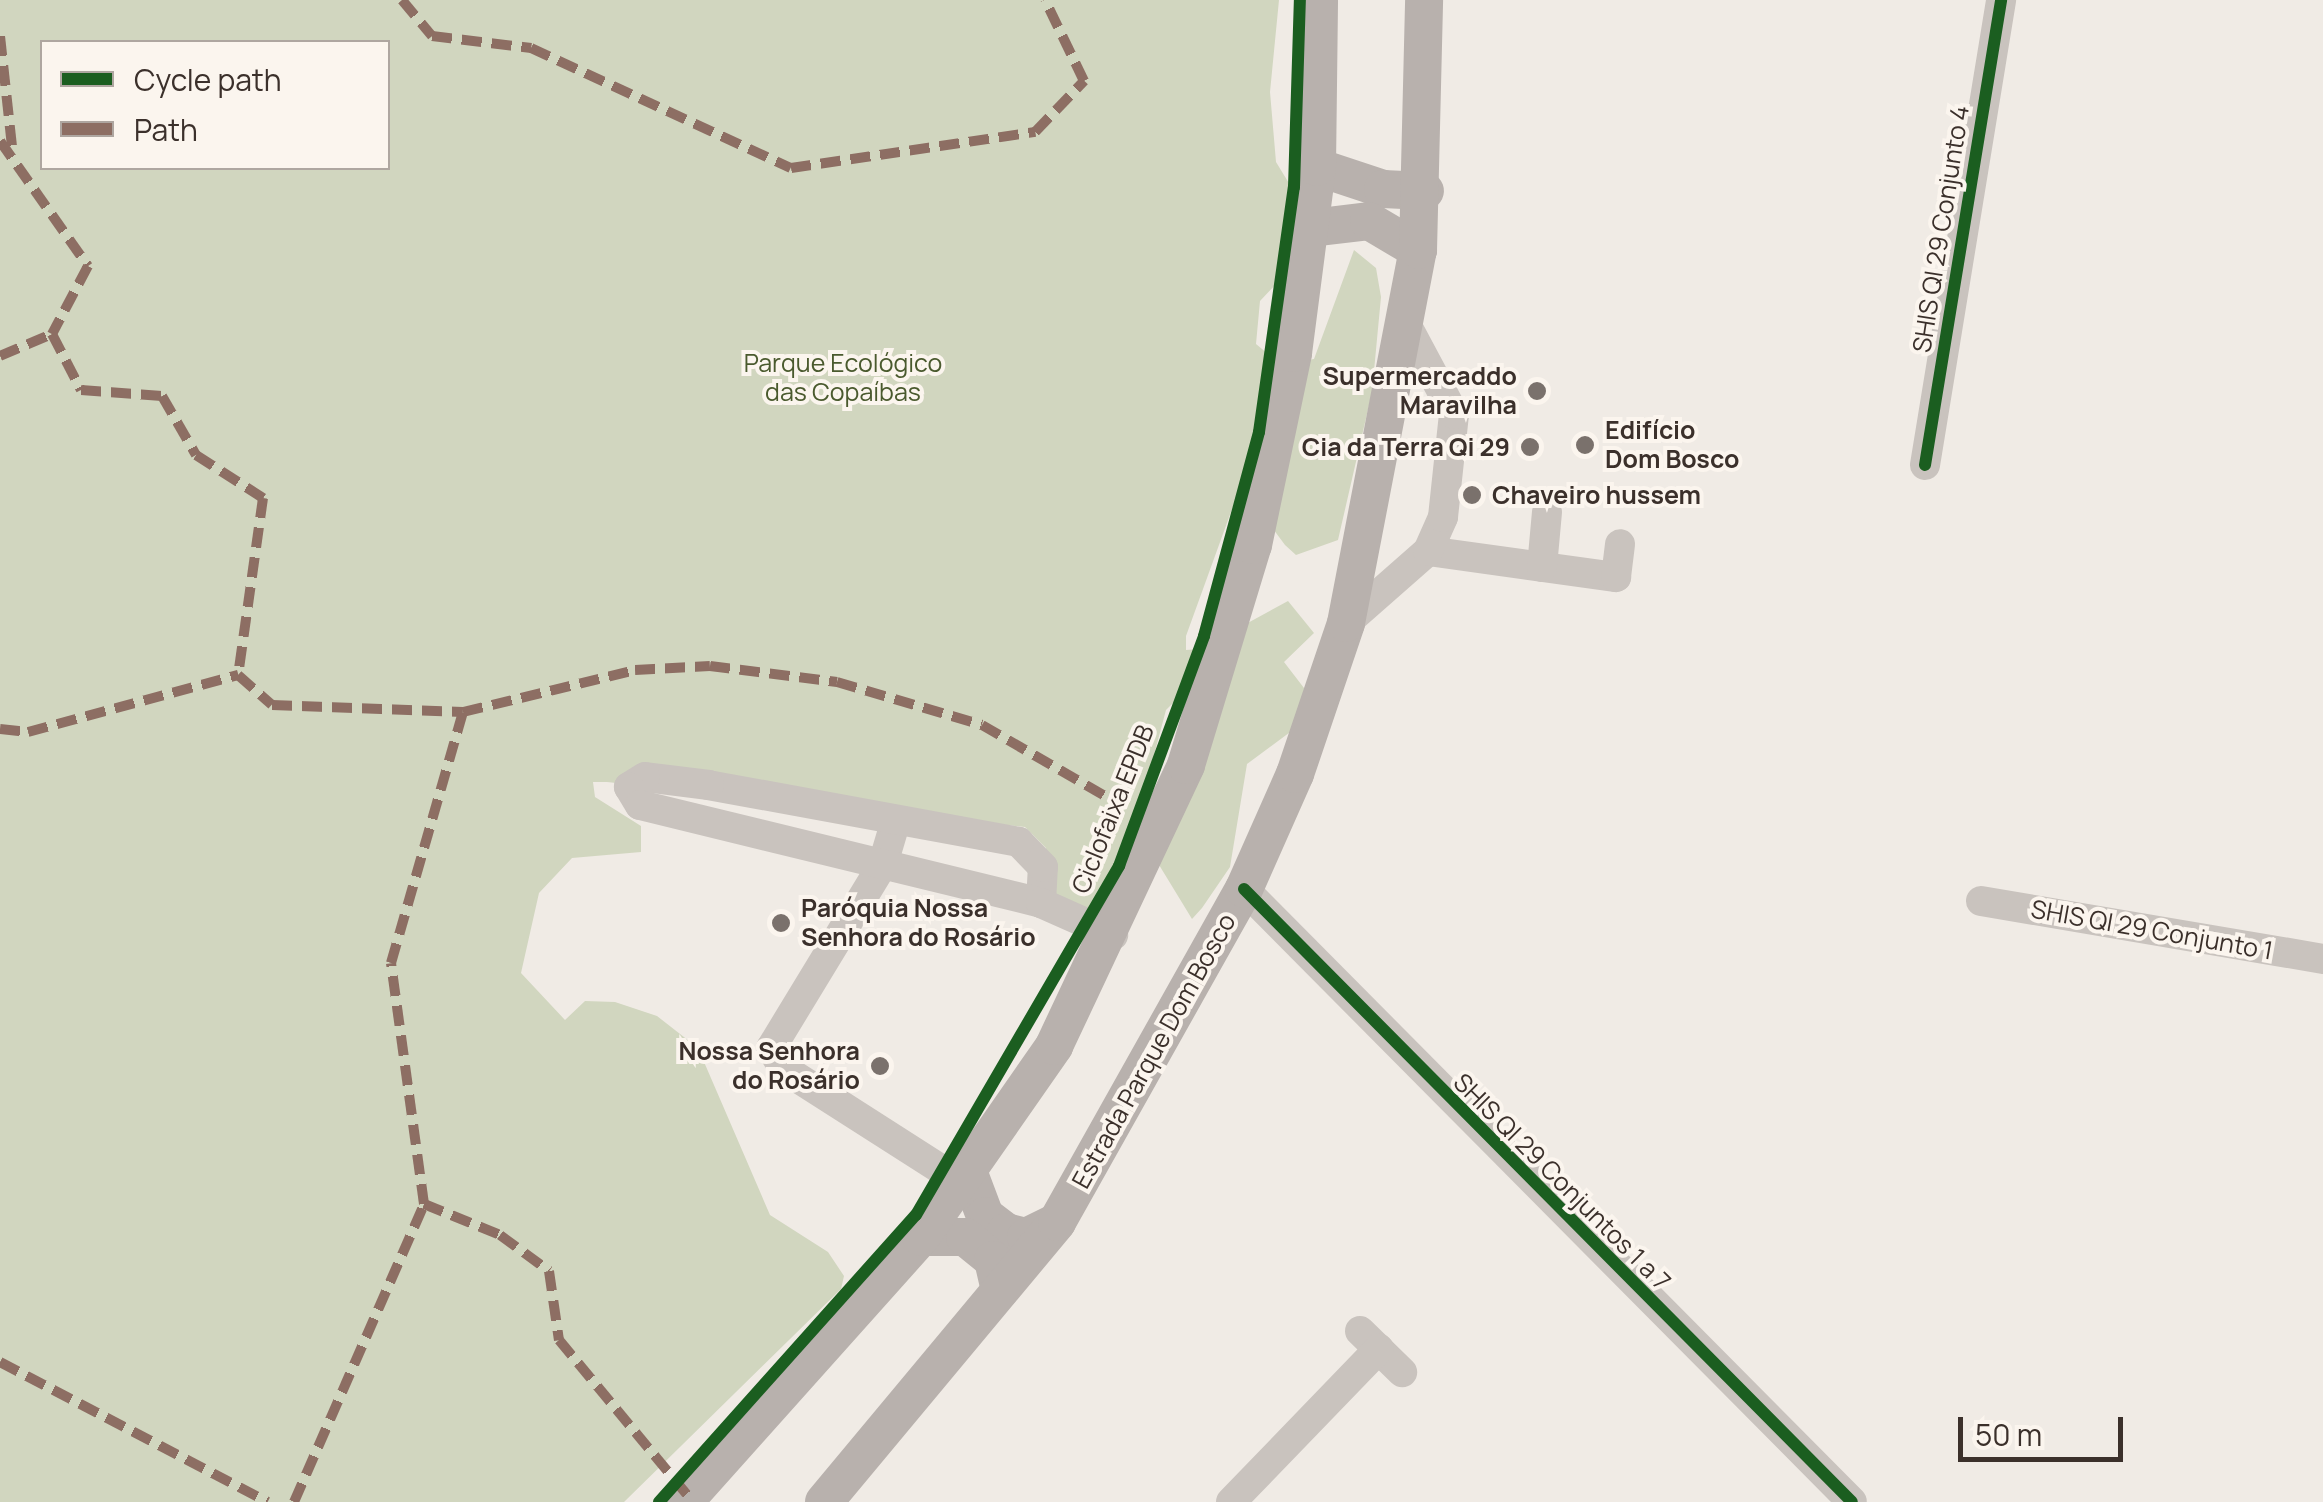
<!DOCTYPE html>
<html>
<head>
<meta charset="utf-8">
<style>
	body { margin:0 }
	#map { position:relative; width:2323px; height:1502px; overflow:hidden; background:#f0ebe5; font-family:Manrope,sans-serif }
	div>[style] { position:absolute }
	.green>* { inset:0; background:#d1d6bf }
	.minor>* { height:30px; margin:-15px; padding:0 15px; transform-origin:15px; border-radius:15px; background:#c9c3be }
	.major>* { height:38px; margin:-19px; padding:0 19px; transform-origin:19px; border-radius:19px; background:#b8b1ad }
	.quiet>* { height:10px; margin-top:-5px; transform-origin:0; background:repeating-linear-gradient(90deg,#8d6e63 0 20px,transparent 0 30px) }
	.cycleway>* { height:12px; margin:-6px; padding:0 6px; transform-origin:6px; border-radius:6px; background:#1b5e20 }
	.dots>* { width:28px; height:28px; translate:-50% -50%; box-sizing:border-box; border:5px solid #fbf5ee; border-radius:50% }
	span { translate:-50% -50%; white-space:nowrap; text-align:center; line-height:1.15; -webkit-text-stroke:8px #fbf5ee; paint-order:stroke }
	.street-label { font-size:25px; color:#3b302b }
	.park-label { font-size:25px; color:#4a5a2e }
	.poi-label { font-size:25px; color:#3b302b; font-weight:700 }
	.right { translate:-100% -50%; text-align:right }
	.left { translate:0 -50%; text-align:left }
	.legend { position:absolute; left:40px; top:40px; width:350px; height:130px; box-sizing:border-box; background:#fbf5ee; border:2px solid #aea6a0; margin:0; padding:12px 18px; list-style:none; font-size:30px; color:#3b302b }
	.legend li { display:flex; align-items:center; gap:20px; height:50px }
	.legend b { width:50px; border:2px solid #aea6a0 }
	.scale { position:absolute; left:1958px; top:1417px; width:165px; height:45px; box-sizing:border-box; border:5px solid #3b302b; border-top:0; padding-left:12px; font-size:30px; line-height:35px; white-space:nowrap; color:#3b302b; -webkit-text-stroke:8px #fbf5ee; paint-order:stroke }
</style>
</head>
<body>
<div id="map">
	<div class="green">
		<i style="clip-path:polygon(evenodd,0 0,1279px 0,1270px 92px,1276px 162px,1309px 216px,1292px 267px,1260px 301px,1256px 344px,1280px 364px,1314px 359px,1354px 250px,1376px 268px,1381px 297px,1372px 392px,1338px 540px,1296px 555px,1285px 545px,1268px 522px,1257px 440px,1186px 636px,1186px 650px,1200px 649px,1288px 601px,1314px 633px,1284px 662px,1304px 688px,1301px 724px,1247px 764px,1230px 867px,1202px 908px,1192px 919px,1153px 855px,1193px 683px,1166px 710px,1132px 837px,1096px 914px,1058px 916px,1040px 861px,1046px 848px,1025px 827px,607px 782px,593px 782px,595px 797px,641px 826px,641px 852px,572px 858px,539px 893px,521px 973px,565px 1020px,585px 1001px,615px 1002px,657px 1016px,698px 1048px,770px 1215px,828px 1252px,844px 1276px,841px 1289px,624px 1502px,0 1502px,0 0,42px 42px,388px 42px,388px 168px,42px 168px,42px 42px)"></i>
	</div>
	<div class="minor">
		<i style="left:1925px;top:465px;width:471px;rotate:-80.7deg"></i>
		<i style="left:1428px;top:551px;width:190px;rotate:7.9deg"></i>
		<i style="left:1616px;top:577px;width:33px;rotate:-83deg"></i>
		<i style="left:1542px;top:567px;width:55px;rotate:-84.8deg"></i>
		<i style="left:1346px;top:623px;width:109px;rotate:-41.3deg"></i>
		<i style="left:1428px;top:551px;width:37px;rotate:-66deg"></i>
		<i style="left:1443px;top:517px;width:104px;rotate:-83.9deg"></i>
		<i style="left:1454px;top:414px;width:102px;rotate:-118.1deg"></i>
		<i style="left:896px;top:820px;width:46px;rotate:106.5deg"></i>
		<i style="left:883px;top:864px;width:215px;rotate:121.3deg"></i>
		<i style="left:771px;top:1048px;width:25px;rotate:58deg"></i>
		<i style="left:784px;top:1069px;width:210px;rotate:32.6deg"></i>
		<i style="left:1244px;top:889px;width:863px;rotate:45.23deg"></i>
		<i style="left:1981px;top:901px;width:347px;rotate:9.6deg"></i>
		<i style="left:1041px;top:903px;width:36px;rotate:-87deg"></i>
		<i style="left:1043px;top:867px;width:35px;rotate:-134deg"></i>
		<i style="left:1019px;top:842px;width:315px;rotate:-169.6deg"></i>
		<i style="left:709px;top:785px;width:64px;rotate:-172.9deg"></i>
		<i style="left:645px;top:777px;width:19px;rotate:148deg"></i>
		<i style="left:629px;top:787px;width:21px;rotate:59deg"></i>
		<i style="left:640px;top:805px;width:413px;rotate:13.7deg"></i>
		<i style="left:1041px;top:903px;width:79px;rotate:24deg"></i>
		<i style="left:1360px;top:1331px;width:59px;rotate:44.3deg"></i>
		<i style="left:1231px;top:1502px;width:213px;rotate:-46deg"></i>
	</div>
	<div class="major">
		<i style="left:1317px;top:167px;width:70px;rotate:18.4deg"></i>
		<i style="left:1383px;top:189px;width:42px;rotate:2.7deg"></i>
		<i style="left:1311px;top:228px;width:58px;rotate:-6.9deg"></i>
		<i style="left:1369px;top:221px;width:57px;rotate:30.6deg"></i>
		<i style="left:968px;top:1171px;width:48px;rotate:69.3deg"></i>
		<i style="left:985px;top:1216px;width:26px;rotate:37deg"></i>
		<i style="left:1006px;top:1232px;width:21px;rotate:14deg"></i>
		<i style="left:1026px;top:1237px;width:34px;rotate:-26deg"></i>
		<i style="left:921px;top:1237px;width:44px"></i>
		<i style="left:965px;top:1237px;width:36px;rotate:39deg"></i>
		<i style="left:993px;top:1260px;width:31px;rotate:77deg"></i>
		<i style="left:684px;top:1502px;width:356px;rotate:-48.2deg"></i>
		<i style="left:921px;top:1237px;width:233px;rotate:-55.1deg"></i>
		<i style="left:1054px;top:1046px;width:310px;rotate:-64.8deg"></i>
		<i style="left:1186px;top:765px;width:230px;rotate:-73.1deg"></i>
		<i style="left:1253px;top:545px;width:196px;rotate:-78.2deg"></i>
		<i style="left:1293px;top:353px;width:188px;rotate:-82.6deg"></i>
		<i style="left:1317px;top:167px;width:167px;rotate:-89.3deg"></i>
		<i style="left:824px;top:1502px;width:364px;rotate:-50.2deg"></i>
		<i style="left:1057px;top:1222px;width:382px;rotate:-60.7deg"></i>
		<i style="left:1244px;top:889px;width:126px;rotate:-66.1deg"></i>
		<i style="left:1295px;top:774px;width:159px;rotate:-71.3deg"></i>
		<i style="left:1346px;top:623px;width:380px;rotate:-79.1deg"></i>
		<i style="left:1418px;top:250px;width:250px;rotate:-88.6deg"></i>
	</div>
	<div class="quiet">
		<i style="left:402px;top:0;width:47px;rotate:50.2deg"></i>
		<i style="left:432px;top:36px;width:100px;rotate:6.9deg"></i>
		<i style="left:531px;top:48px;width:286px;rotate:24.8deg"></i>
		<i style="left:791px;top:168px;width:247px;rotate:-8.4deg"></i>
		<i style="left:1035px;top:132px;width:71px;rotate:-46.1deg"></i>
		<i style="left:1084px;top:81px;width:90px;rotate:-115.7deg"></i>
		<i style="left:0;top:36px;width:112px;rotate:83.8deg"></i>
		<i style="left:0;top:141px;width:153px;rotate:54.9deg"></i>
		<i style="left:88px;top:266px;width:77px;rotate:117.9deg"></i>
		<i style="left:52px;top:334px;width:63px;rotate:62.6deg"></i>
		<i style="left:81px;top:390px;width:81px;rotate:4.2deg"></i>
		<i style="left:162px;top:396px;width:68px;rotate:60deg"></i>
		<i style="left:196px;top:455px;width:80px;rotate:32.7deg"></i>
		<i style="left:263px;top:498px;width:179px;rotate:98deg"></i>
		<i style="left:238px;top:675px;width:45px;rotate:41.4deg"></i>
		<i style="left:272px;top:705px;width:191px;rotate:2.1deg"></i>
		<i style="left:463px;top:712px;width:177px;rotate:-13.7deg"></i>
		<i style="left:635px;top:670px;width:75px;rotate:-3.1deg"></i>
		<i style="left:710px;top:666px;width:128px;rotate:7.2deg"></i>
		<i style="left:837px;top:682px;width:151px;rotate:16.5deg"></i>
		<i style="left:982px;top:725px;width:150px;rotate:30deg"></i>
		<i style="left:0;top:356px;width:56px;rotate:-22.9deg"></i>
		<i style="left:0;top:729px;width:28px;rotate:6deg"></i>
		<i style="left:28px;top:732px;width:218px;rotate:-15.2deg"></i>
		<i style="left:424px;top:1204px;width:82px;rotate:22.2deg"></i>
		<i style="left:500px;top:1235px;width:61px;rotate:36.3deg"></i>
		<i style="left:549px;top:1271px;width:70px;rotate:81.8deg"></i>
		<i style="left:559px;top:1340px;width:204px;rotate:50.4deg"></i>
		<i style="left:0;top:1362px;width:302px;rotate:27.6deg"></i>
		<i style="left:294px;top:1502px;width:325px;rotate:-66.4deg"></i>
		<i style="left:424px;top:1204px;width:243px;rotate:-97.8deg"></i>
		<i style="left:391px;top:963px;width:261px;rotate:-74deg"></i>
	</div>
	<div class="cycleway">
		<i style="left:1925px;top:465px;width:471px;rotate:-80.7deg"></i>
		<i style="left:1244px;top:889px;width:863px;rotate:45.23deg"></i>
		<i style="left:659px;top:1502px;width:385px;rotate:-48.2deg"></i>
		<i style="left:916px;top:1215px;width:404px;rotate:-59.8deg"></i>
		<i style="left:1119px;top:866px;width:245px;rotate:-69.7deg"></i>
		<i style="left:1204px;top:636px;width:211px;rotate:-74.9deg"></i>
		<i style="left:1259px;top:432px;width:247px;rotate:-81.9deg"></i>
		<i style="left:1294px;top:187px;width:187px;rotate:-88.2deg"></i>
	</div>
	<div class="dots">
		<i style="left:1537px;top:391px;background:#7a716c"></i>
		<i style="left:1585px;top:445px;background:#7a716c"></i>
		<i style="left:1530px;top:447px;background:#7a716c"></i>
		<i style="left:1472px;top:495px;background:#7a716c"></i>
		<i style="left:781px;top:923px;background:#7a716c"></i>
		<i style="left:880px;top:1066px;background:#7a716c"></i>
	</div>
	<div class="street-label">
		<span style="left:1941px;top:229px;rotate:-81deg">SHIS QI 29 Conjunto 4</span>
		<span style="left:1113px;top:809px;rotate:-68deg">Ciclofaixa EPDB</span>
		<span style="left:2152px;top:930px;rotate:10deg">SHIS QI 29 Conjunto 1</span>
		<span style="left:1154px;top:1051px;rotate:-61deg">Estrada Parque Dom Bosco</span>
		<span style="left:1562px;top:1182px;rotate:45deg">SHIS QI 29 Conjuntos 1 a 7</span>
	</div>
	<div class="park-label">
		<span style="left:843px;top:378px">Parque Ecológico<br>das Copaíbas</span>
	</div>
	<div class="poi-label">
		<span class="right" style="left:1517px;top:391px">Supermercaddo<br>Maravilha</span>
		<span class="left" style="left:1605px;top:445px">Edifício<br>Dom Bosco</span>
		<span class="right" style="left:1510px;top:447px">Cia da Terra Qi 29</span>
		<span class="left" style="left:1492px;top:495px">Chaveiro hussem</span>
		<span class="left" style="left:801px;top:923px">Paróquia Nossa<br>Senhora do Rosário</span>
		<span class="right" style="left:860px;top:1066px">Nossa Senhora<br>do Rosário</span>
	</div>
	<ul class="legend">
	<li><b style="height:12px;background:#1b5e20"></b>Cycle path</li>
	<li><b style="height:12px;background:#8d6e63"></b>Path</li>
	</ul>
	<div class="scale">50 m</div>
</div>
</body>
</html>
